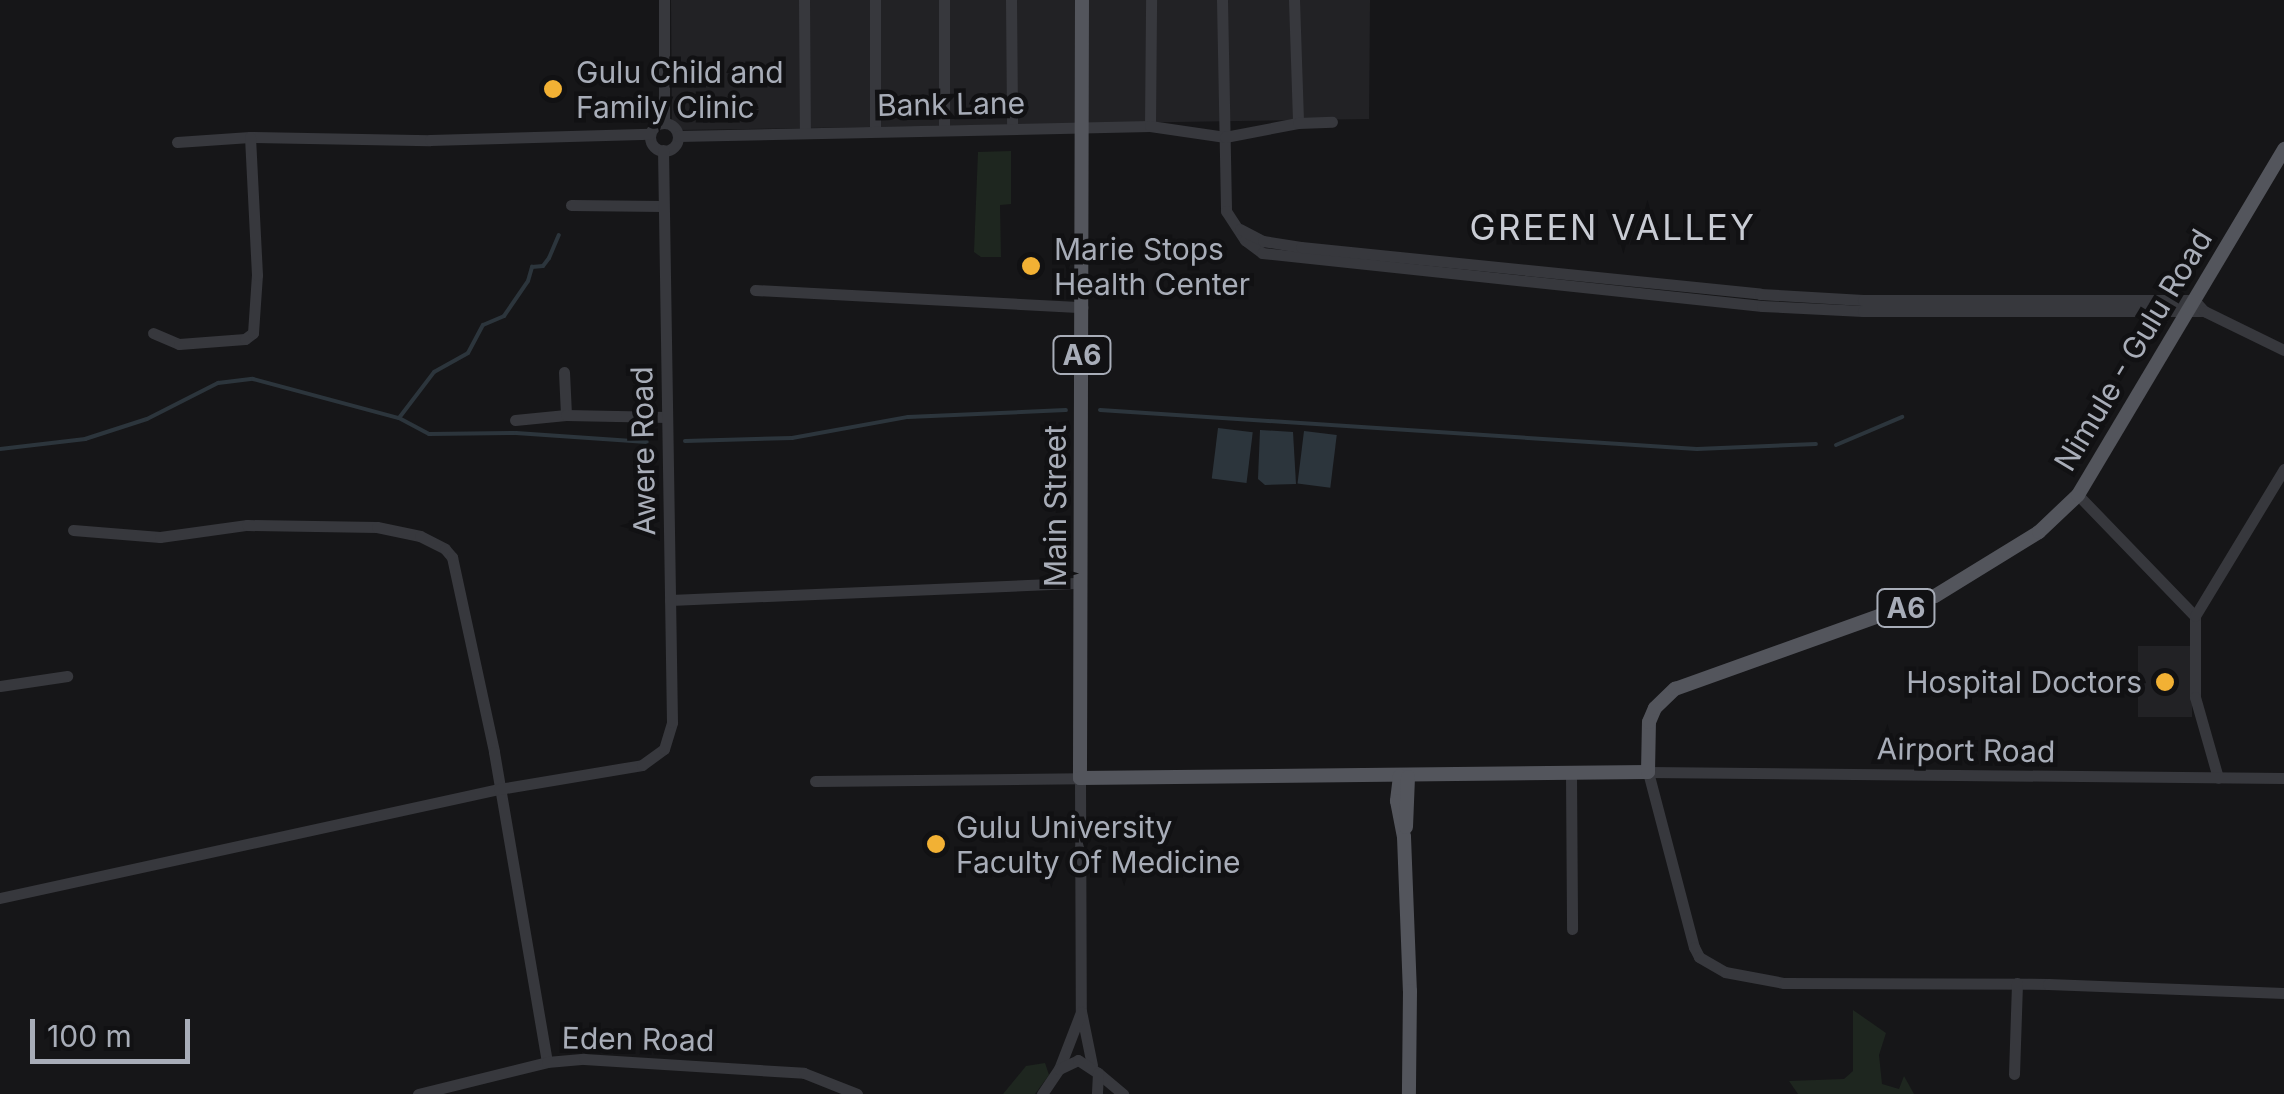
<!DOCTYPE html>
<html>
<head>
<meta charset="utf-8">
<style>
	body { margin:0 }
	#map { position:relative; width:2284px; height:1094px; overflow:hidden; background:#161618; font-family:Inter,sans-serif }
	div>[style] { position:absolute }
	.built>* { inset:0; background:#222225; transform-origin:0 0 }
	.green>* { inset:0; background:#1e261f }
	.water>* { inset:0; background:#2c353c; transform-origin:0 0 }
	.stream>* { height:4px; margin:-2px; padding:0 2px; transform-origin:2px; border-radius:2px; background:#2c353c }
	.minor>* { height:11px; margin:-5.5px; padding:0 5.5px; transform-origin:5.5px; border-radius:5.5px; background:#37383d }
	.minor>.ring { margin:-5.5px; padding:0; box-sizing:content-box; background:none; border:11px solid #37383d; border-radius:50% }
	.major>* { height:14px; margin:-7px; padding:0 7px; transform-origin:7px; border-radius:7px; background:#53555c }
	.dots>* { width:28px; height:28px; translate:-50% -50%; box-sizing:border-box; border:5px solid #111113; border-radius:50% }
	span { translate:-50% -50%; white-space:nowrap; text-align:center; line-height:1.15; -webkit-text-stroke:9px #111113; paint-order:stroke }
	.shield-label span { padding:2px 8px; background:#111113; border:2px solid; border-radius:8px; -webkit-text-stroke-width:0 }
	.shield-label { font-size:28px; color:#a8adb8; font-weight:700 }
	.poi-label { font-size:30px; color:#a8adb8 }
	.left { translate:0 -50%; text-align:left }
	.right { translate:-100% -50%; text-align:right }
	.street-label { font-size:30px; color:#a8adb8 }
	.quarter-label { font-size:35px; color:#c9ccd4; letter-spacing:2.5px }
	.scale { position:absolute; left:30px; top:1019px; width:160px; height:45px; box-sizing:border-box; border:5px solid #a8adb8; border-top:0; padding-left:12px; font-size:30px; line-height:35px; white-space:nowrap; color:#a8adb8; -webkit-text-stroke:8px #111113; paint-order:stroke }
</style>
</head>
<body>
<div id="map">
	<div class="built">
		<i style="clip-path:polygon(671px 0,1370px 0,1369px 119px,678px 130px,672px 122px)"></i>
		<i style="left:2192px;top:646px;width:71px;height:54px;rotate:90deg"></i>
	</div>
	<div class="green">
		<i style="clip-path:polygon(1011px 151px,1011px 204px,1000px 205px,1001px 257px,981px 257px,974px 252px,978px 152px)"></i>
		<i style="clip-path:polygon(1853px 1010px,1886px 1033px,1879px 1055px,1882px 1084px,1899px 1089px,1904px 1076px,1914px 1094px,1798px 1094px,1789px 1081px,1844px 1079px,1853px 1071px)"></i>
		<i style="clip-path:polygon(1045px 1063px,1049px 1075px,1035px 1094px,1003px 1094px,1026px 1066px)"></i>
	</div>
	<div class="water">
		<i style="left:1218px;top:428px;width:35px;height:51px;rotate:7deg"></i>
		<i style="clip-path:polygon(1260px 430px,1293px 432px,1296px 484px,1265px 485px,1258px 479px)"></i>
		<i style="left:1304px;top:431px;width:33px;height:53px;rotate:7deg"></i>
	</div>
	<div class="stream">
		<i style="left:1100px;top:410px;width:598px;rotate:3.74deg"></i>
		<i style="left:1697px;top:449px;width:119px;rotate:-2.4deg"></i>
		<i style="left:399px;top:418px;width:58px;rotate:-52.7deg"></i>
		<i style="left:434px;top:372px;width:39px;rotate:-29deg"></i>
		<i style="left:468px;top:353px;width:32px;rotate:-62deg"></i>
		<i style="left:483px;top:325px;width:23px;rotate:-23deg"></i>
		<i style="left:504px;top:316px;width:42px;rotate:-55.6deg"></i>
		<i style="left:528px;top:281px;width:15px;rotate:-74deg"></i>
		<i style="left:532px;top:267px;width:11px;rotate:-5deg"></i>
		<i style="left:543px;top:266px;width:10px;rotate:-53deg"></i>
		<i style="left:549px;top:258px;width:25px;rotate:-67deg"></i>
		<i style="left:685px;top:441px;width:107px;rotate:-1.6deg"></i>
		<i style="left:792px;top:438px;width:118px;rotate:-10.3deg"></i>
		<i style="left:908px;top:417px;width:158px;rotate:-2.5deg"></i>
		<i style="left:1836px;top:445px;width:72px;rotate:-23deg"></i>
		<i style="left:0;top:449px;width:86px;rotate:-6.7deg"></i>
		<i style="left:85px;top:439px;width:65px;rotate:-17.9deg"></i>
		<i style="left:147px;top:419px;width:80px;rotate:-26.9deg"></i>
		<i style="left:218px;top:383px;width:35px;rotate:-7deg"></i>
		<i style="left:253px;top:379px;width:151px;rotate:15deg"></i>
		<i style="left:399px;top:418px;width:34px;rotate:28deg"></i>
		<i style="left:429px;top:434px;width:87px;rotate:-0.7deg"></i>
		<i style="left:516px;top:433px;width:131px;rotate:3.9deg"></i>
	</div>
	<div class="minor">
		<i style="left:664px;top:0;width:123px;rotate:90deg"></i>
		<i style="left:804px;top:0;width:131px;rotate:89.6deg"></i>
		<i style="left:1011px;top:0;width:127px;rotate:89.5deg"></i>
		<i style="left:1222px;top:0;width:211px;rotate:88.9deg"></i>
		<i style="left:1226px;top:211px;width:35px;rotate:57deg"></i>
		<i style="left:1245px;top:240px;width:21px;rotate:37deg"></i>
		<i style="left:1262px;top:253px;width:503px;rotate:6.05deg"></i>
		<i style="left:1762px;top:306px;width:101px;rotate:2.8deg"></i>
		<i style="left:1863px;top:311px;width:341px"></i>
		<i style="left:1294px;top:0;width:123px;rotate:88.1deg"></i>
		<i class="ring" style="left:650px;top:123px;width:17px;height:17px"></i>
		<i style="left:1150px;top:126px;width:126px;rotate:-89.5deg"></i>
		<i style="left:944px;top:129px;width:129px;rotate:-90deg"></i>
		<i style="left:875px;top:130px;width:130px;rotate:-90deg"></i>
		<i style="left:678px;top:136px;width:472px;rotate:-1.2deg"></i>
		<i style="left:1150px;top:126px;width:76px;rotate:8.3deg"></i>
		<i style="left:1225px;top:137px;width:74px;rotate:-10.9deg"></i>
		<i style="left:1298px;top:123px;width:34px;rotate:-2deg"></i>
		<i style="left:177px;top:142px;width:73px;rotate:-3.9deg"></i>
		<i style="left:250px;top:137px;width:180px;rotate:1deg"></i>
		<i style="left:430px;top:140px;width:220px;rotate:-1.6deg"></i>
		<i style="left:571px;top:205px;width:92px;rotate:0.6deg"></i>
		<i style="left:1240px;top:229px;width:26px;rotate:28deg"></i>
		<i style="left:1263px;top:241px;width:38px;rotate:9deg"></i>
		<i style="left:1301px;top:247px;width:461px;rotate:5.8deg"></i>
		<i style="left:1760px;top:294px;width:103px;rotate:3.3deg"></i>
		<i style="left:1863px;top:300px;width:331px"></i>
		<i style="left:2194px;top:300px;width:15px;rotate:48deg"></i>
		<i style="left:2204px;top:311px;width:89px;rotate:26deg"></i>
		<i style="left:755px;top:290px;width:328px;rotate:3deg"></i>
		<i style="left:153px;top:333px;width:28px;rotate:23deg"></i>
		<i style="left:179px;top:344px;width:66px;rotate:-4.3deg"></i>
		<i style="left:245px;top:339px;width:10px;rotate:-37deg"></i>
		<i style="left:253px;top:333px;width:58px;rotate:-86.1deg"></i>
		<i style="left:257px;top:275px;width:138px;rotate:-92.9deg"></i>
		<i style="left:564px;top:372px;width:43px;rotate:87.3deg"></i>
		<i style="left:515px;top:420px;width:51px;rotate:-5.6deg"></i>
		<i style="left:566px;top:415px;width:101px;rotate:1.1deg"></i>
		<i style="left:2078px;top:495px;width:168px;rotate:46deg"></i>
		<i style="left:2195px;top:616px;width:81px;rotate:90deg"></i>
		<i style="left:2195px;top:697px;width:84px;rotate:74.1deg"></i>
		<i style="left:73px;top:530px;width:87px;rotate:4.6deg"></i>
		<i style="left:160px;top:537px;width:88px;rotate:-7.9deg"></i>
		<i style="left:247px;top:525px;width:130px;rotate:0.9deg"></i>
		<i style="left:377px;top:527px;width:44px;rotate:11.8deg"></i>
		<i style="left:420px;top:536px;width:28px;rotate:27deg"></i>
		<i style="left:445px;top:549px;width:11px;rotate:49deg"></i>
		<i style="left:452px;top:557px;width:199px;rotate:77.8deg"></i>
		<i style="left:494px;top:752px;width:314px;rotate:80.3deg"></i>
		<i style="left:670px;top:600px;width:411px;rotate:-2.4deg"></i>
		<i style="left:2195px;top:616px;width:172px;rotate:-58.8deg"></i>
		<i style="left:0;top:686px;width:68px;rotate:-8.5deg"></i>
		<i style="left:1571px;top:775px;width:154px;rotate:89.6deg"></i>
		<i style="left:2284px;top:778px;width:636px;rotate:-179.46deg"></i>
		<i style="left:1648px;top:772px;width:181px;rotate:75.3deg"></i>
		<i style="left:1694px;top:947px;width:11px;rotate:63deg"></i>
		<i style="left:1699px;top:957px;width:30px;rotate:30deg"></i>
		<i style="left:1725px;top:972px;width:60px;rotate:10.6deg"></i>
		<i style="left:1784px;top:983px;width:264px;rotate:0.2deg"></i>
		<i style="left:2048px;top:984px;width:236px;rotate:2.2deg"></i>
		<i style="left:815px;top:781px;width:265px;rotate:-0.6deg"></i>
		<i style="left:1080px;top:778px;width:233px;rotate:89.8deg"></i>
		<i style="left:1081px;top:1011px;width:55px;rotate:78.5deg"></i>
		<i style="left:0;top:898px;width:511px;rotate:-12.32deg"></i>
		<i style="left:499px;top:789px;width:145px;rotate:-9.5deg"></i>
		<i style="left:642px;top:765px;width:27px;rotate:-36deg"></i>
		<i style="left:664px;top:749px;width:28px;rotate:-73deg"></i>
		<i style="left:672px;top:722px;width:572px;rotate:-90.9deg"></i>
		<i style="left:1059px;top:1069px;width:61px;rotate:-68.9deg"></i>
		<i style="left:1098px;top:1073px;width:33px;rotate:40deg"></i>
		<i style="left:2014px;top:1074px;width:91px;rotate:-88.1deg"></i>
		<i style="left:418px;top:1094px;width:133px;rotate:-13.9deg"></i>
		<i style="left:547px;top:1062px;width:37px;rotate:-5deg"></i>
		<i style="left:584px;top:1059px;width:220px;rotate:3.6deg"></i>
		<i style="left:804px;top:1073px;width:57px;rotate:21.6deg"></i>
		<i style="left:1042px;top:1094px;width:30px;rotate:-56deg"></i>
		<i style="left:1059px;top:1069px;width:21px;rotate:-25deg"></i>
		<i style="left:1078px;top:1060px;width:24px;rotate:33deg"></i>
		<i style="left:1098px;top:1073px;width:21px;rotate:93deg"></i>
	</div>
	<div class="major">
		<i style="left:1082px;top:0;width:778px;rotate:90.15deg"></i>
		<i style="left:1080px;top:778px;width:568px;rotate:-0.61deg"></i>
		<i style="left:1648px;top:772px;width:50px;rotate:-88.9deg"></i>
		<i style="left:1649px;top:722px;width:15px;rotate:-67deg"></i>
		<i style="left:1655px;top:708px;width:28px;rotate:-44deg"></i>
		<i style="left:1675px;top:689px;width:276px;rotate:-19.7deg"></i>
		<i style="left:1935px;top:596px;width:122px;rotate:-31.6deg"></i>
		<i style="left:2039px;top:532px;width:54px;rotate:-43.5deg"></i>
		<i style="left:2078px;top:495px;width:403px;rotate:-59.2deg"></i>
		<i style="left:1400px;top:776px;width:25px;rotate:97deg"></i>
		<i style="left:1397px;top:801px;width:37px;rotate:79deg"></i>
		<i style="left:1404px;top:837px;width:154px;rotate:87.8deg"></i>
		<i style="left:1410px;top:991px;width:103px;rotate:90.6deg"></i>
		<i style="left:1406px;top:827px;width:50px;rotate:-87.7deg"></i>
	</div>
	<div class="dots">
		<i style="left:553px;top:89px;background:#f2b134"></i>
		<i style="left:1031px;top:266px;background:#f2b134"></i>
		<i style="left:2165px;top:682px;background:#f2b134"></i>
		<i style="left:936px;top:844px;background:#f2b134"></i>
	</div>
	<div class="shield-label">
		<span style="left:1082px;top:355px">A6</span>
		<span style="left:1906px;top:608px">A6</span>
	</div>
	<div class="poi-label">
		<span class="left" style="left:576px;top:89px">Gulu Child and<br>Family Clinic</span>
		<span class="left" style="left:1054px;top:266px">Marie Stops<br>Health Center</span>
		<span class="right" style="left:2142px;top:682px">Hospital Doctors</span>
		<span class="left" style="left:956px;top:844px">Gulu University<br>Faculty Of Medicine</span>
	</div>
	<div class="street-label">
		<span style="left:951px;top:104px;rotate:-1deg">Bank Lane</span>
		<span style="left:2133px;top:350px;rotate:-59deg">Nimule - Gulu Road</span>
		<span style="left:643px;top:451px;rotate:-91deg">Awere Road</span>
		<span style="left:1055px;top:506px;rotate:-90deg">Main Street</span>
		<span style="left:1966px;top:750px;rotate:1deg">Airport Road</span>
		<span style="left:638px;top:1039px;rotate:1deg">Eden Road</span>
	</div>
	<div class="quarter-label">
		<span style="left:1613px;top:227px">GREEN VALLEY</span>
	</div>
	<div class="scale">100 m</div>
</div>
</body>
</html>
